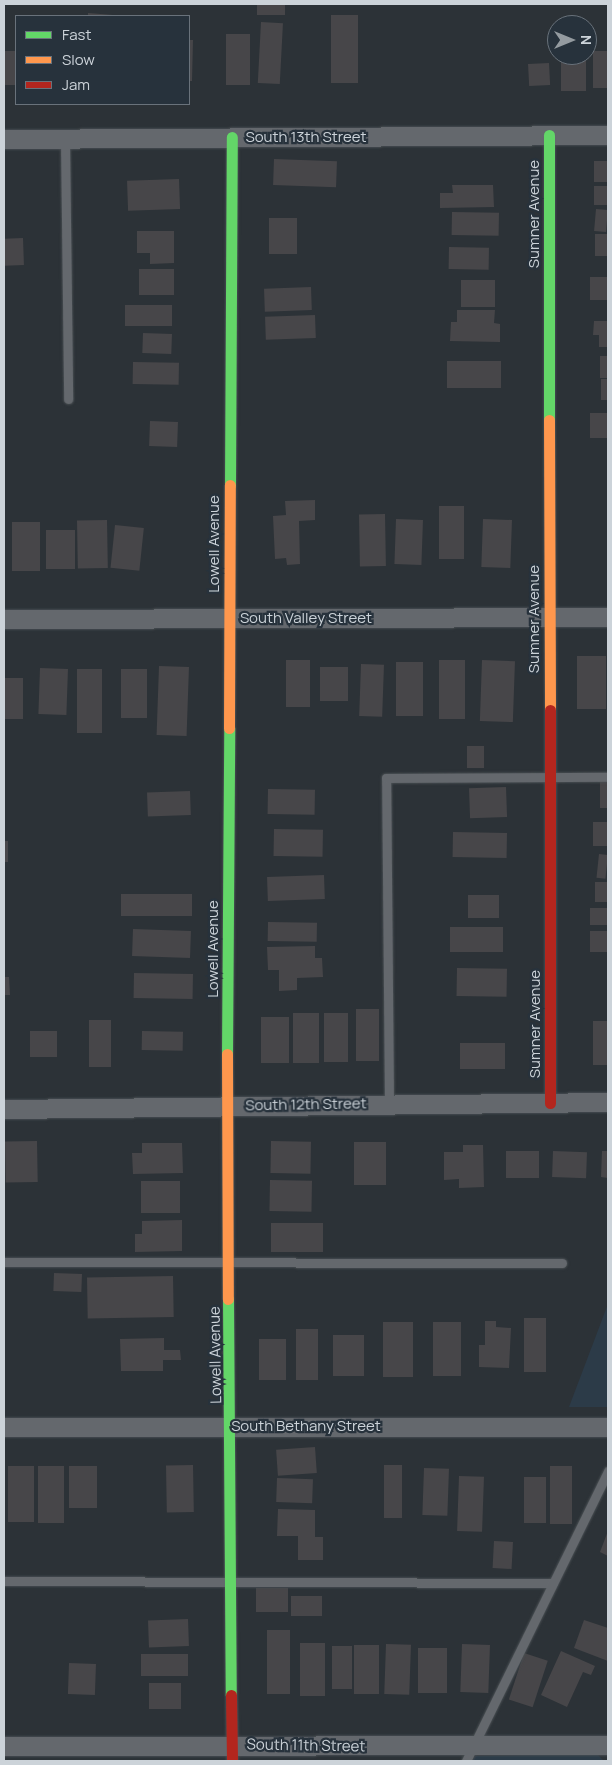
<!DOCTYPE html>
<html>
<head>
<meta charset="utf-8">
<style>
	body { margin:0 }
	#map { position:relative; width:612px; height:1765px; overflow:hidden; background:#2c3237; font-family:Manrope,sans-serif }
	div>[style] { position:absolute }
	.built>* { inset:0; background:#2c3b48 }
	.building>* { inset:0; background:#474649; transform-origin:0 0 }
	.roads { filter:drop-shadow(0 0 1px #494f53) drop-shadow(0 0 1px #494f53) }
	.lane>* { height:9px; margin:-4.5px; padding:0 4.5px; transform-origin:4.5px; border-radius:4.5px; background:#64686d }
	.street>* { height:19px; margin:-9.5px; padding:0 9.5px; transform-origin:9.5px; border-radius:9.5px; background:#64686d }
	.fast>* { height:11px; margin:-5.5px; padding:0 5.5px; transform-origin:5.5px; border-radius:5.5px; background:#63d668 }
	.slow>* { height:11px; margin:-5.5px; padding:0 5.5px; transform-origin:5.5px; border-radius:5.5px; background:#ff974d }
	.jam>* { height:11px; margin:-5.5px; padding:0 5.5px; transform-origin:5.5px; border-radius:5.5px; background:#b3261e }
	span { translate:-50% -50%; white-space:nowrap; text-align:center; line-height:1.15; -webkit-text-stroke:4.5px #27323c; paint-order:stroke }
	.street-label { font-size:15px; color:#ccd3d9 }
	.frame { position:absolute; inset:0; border:5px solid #ccd3d9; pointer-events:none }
	.legend { position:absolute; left:15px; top:15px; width:175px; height:90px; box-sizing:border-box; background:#27323c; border:1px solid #69727b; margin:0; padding:6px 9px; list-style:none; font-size:15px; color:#ccd3d9 }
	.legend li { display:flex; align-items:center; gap:10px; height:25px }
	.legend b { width:25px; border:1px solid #69727b }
	.north { position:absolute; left:547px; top:15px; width:50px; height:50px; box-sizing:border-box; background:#27323c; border:1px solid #69727b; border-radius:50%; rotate:90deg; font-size:14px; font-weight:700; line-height:20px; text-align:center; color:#ccd3d9 }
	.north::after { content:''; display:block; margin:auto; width:18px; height:22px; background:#949ba0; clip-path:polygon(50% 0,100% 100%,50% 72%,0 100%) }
</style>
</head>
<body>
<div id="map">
	<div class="built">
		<i style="clip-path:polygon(608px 1304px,608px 1407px,569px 1407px)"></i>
		<i style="clip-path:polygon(590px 1754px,598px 1755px,604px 1761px,472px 1761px,475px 1756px)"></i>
	</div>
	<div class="building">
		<i style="left:257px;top:4px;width:28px;height:11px"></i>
		<i style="clip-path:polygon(88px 13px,113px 15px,112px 16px,88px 16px)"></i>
		<i style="left:331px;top:15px;width:27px;height:68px"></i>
		<i style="left:261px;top:22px;width:22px;height:61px;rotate:3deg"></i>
		<i style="left:226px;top:34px;width:24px;height:51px"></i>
		<i style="clip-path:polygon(189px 40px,193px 40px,192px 81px,189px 81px)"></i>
		<i style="left:4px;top:51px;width:12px;height:34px"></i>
		<i style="left:593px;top:51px;width:15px;height:37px"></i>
		<i style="left:561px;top:55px;width:25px;height:36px"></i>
		<i style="left:549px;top:63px;width:22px;height:21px;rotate:87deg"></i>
		<i style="left:274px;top:159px;width:63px;height:26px;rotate:2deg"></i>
		<i style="left:594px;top:161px;width:14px;height:21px"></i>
		<i style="left:179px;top:179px;width:30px;height:52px;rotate:88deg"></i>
		<i style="clip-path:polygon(452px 185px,493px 185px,494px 207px,440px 208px,440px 193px,453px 193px)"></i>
		<i style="left:608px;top:186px;width:19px;height:14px;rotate:90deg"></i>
		<i style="left:596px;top:209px;width:12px;height:22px;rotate:5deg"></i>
		<i style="left:452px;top:212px;width:47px;height:23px;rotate:1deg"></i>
		<i style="left:269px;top:218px;width:28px;height:36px"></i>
		<i style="clip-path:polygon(137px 231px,174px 231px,174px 263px,150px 264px,150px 253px,137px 253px)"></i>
		<i style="left:595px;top:234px;width:13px;height:22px"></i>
		<i style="left:23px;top:238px;width:27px;height:19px;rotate:88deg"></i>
		<i style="left:449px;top:247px;width:40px;height:22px;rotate:1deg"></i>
		<i style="left:139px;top:269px;width:35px;height:26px"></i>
		<i style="left:590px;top:277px;width:18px;height:23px"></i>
		<i style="left:495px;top:280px;width:27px;height:34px;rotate:90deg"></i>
		<i style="left:311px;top:287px;width:23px;height:47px;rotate:88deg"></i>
		<i style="left:125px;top:305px;width:47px;height:21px"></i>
		<i style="clip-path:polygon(457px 310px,495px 310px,494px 323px,500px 324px,500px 342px,450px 341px,451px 322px,457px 322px)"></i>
		<i style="left:315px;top:315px;width:23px;height:50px;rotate:88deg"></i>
		<i style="clip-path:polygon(594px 321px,608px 321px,608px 347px,599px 347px,599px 335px,593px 335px)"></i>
		<i style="left:143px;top:333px;width:29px;height:20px;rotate:2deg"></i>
		<i style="left:600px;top:356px;width:8px;height:22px"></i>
		<i style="left:501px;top:361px;width:27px;height:54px;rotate:90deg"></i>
		<i style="left:133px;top:362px;width:46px;height:22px;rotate:1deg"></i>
		<i style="left:601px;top:379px;width:7px;height:21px"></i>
		<i style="left:608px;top:413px;width:25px;height:18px;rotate:90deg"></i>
		<i style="left:150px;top:421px;width:28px;height:25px;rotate:2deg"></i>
		<i style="clip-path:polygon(315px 500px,315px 520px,299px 521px,300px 564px,287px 565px,286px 558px,275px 559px,273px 516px,286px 515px,285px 501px)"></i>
		<i style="left:439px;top:506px;width:25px;height:53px"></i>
		<i style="left:385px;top:514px;width:52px;height:26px;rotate:89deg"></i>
		<i style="left:396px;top:519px;width:27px;height:45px;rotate:2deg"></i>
		<i style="left:483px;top:519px;width:29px;height:48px;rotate:2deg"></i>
		<i style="left:107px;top:520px;width:48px;height:30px;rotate:89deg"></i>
		<i style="left:12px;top:522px;width:28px;height:49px"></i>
		<i style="left:115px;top:525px;width:29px;height:43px;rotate:6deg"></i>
		<i style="left:46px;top:530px;width:29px;height:39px"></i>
		<i style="left:577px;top:656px;width:29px;height:53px"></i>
		<i style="left:286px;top:660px;width:24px;height:47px"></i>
		<i style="left:439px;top:660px;width:26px;height:59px"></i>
		<i style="left:482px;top:660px;width:33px;height:61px;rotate:2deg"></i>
		<i style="left:396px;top:662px;width:27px;height:54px"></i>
		<i style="left:361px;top:664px;width:23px;height:52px;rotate:2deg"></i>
		<i style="left:159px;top:666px;width:30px;height:69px;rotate:2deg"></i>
		<i style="left:320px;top:667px;width:28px;height:34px"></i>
		<i style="left:40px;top:668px;width:28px;height:46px;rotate:2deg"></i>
		<i style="left:77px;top:669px;width:25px;height:64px"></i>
		<i style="left:121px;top:669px;width:26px;height:49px"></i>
		<i style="left:4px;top:678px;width:19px;height:41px"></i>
		<i style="left:467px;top:746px;width:17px;height:22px"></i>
		<i style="left:600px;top:782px;width:8px;height:26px"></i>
		<i style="left:506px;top:787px;width:30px;height:37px;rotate:88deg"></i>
		<i style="left:268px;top:789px;width:47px;height:25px;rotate:1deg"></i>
		<i style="left:190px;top:791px;width:24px;height:43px;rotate:88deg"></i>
		<i style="left:593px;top:822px;width:15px;height:24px"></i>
		<i style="left:274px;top:829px;width:49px;height:27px;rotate:1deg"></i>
		<i style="left:453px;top:832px;width:54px;height:25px;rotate:1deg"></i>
		<i style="left:4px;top:841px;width:4px;height:21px"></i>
		<i style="left:599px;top:854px;width:9px;height:24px;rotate:6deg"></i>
		<i style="left:324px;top:875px;width:24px;height:57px;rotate:88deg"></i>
		<i style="left:595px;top:882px;width:13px;height:20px"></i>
		<i style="left:192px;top:894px;width:22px;height:71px;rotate:90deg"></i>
		<i style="left:468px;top:895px;width:31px;height:23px"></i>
		<i style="left:590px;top:908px;width:18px;height:17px"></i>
		<i style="left:268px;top:922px;width:49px;height:19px;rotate:1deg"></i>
		<i style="left:450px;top:927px;width:53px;height:25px"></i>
		<i style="left:133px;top:929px;width:58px;height:27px;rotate:2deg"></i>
		<i style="left:590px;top:931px;width:18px;height:21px"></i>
		<i style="clip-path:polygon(315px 946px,315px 958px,322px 958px,323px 977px,297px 978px,297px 990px,279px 991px,279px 970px,268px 970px,267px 947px)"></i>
		<i style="left:457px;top:968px;width:50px;height:28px;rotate:1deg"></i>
		<i style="left:134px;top:973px;width:59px;height:25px;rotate:1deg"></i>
		<i style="clip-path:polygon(4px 977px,9px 977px,10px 995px,4px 995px)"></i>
		<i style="left:356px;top:1009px;width:23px;height:52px"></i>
		<i style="left:293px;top:1013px;width:26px;height:50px"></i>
		<i style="left:324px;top:1013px;width:24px;height:49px"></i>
		<i style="left:261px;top:1017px;width:28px;height:46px"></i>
		<i style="left:89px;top:1020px;width:22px;height:47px"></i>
		<i style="left:593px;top:1021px;width:15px;height:44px"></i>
		<i style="left:30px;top:1031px;width:27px;height:26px"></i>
		<i style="left:142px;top:1031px;width:41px;height:19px;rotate:1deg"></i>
		<i style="left:460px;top:1043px;width:45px;height:26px"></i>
		<i style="left:37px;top:1141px;width:41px;height:32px;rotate:89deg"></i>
		<i style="left:271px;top:1141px;width:40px;height:32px;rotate:1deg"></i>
		<i style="left:354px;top:1142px;width:32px;height:43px"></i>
		<i style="clip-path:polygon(142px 1143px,182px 1143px,183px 1173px,133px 1174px,132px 1153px,142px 1153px)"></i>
		<i style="clip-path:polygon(463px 1145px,483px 1145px,484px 1187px,459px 1188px,459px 1179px,444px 1180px,444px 1152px,463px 1152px)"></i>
		<i style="left:506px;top:1151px;width:33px;height:27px"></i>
		<i style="left:553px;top:1151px;width:34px;height:26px;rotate:2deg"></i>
		<i style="clip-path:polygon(602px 1151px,608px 1151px,608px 1178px,601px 1177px)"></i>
		<i style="left:270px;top:1180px;width:42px;height:31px;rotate:1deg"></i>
		<i style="left:141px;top:1181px;width:39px;height:32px"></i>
		<i style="clip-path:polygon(182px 1220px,182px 1251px,135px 1252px,135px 1234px,142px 1234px,142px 1221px)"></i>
		<i style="left:271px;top:1223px;width:52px;height:29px"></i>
		<i style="left:54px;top:1273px;width:28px;height:18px;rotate:2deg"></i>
		<i style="left:173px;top:1276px;width:41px;height:86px;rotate:89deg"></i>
		<i style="left:524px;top:1318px;width:22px;height:54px"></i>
		<i style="clip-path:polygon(485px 1321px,496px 1321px,496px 1327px,511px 1328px,509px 1368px,479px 1367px,479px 1345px,485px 1345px)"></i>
		<i style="left:383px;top:1322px;width:30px;height:55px"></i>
		<i style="left:433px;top:1322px;width:28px;height:54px"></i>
		<i style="left:296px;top:1329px;width:22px;height:51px"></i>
		<i style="left:333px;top:1335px;width:31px;height:41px"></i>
		<i style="clip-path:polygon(164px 1338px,164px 1350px,180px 1350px,181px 1360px,163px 1360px,163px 1371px,121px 1371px,120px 1339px)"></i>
		<i style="left:259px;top:1339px;width:27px;height:41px"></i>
		<i style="left:315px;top:1447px;width:26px;height:39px;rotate:86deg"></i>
		<i style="left:193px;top:1465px;width:47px;height:27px;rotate:89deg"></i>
		<i style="left:384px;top:1465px;width:18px;height:53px"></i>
		<i style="left:8px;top:1466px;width:26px;height:56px"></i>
		<i style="left:38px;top:1466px;width:26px;height:57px"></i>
		<i style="left:69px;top:1466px;width:28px;height:42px"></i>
		<i style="left:550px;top:1466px;width:22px;height:58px"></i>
		<i style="left:424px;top:1468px;width:25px;height:47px;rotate:2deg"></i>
		<i style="left:459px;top:1476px;width:25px;height:55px;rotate:2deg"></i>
		<i style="left:524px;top:1477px;width:22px;height:46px"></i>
		<i style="left:277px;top:1478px;width:36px;height:24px;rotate:2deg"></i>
		<i style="clip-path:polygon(278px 1509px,315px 1510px,315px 1537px,323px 1537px,323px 1560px,298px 1560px,298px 1536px,277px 1536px)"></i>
		<i style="clip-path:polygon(608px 1531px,608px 1556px,600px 1552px)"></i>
		<i style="left:494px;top:1541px;width:19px;height:27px;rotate:3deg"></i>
		<i style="left:256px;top:1588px;width:32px;height:24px"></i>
		<i style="left:291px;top:1596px;width:31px;height:20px"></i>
		<i style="left:188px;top:1619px;width:27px;height:40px;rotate:88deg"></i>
		<i style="clip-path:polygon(584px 1620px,608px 1628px,608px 1661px,574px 1648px)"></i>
		<i style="left:267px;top:1630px;width:23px;height:64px"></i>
		<i style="left:300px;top:1643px;width:25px;height:53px"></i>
		<i style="left:386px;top:1644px;width:25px;height:50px;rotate:2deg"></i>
		<i style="left:462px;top:1644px;width:28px;height:48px;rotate:2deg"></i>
		<i style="left:354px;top:1645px;width:25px;height:49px"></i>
		<i style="left:332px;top:1646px;width:20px;height:43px"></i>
		<i style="left:418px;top:1648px;width:29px;height:45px"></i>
		<i style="clip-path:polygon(561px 1651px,595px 1666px,591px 1675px,583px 1672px,567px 1707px,541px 1695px)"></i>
		<i style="left:524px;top:1653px;width:25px;height:49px;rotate:18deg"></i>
		<i style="left:141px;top:1654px;width:47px;height:22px"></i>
		<i style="left:69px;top:1663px;width:27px;height:31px;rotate:2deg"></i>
		<i style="left:149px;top:1683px;width:32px;height:26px"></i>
	</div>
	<div class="roads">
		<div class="lane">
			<i style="left:65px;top:138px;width:261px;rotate:89.3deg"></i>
			<i style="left:389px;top:1103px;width:325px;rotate:-90.5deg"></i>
			<i style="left:386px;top:778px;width:222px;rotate:-0.3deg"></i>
			<i style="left:4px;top:1262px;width:558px;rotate:0.1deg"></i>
			<i style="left:4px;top:1581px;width:549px;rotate:0.21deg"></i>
			<i style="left:466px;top:1761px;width:323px;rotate:-63.9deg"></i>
		</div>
		<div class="street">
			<i style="left:4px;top:139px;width:604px;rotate:-0.38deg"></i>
			<i style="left:4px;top:619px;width:604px;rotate:-0.19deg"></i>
			<i style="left:4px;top:1109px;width:604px;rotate:-0.66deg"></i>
			<i style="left:4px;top:1427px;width:604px"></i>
			<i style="left:4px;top:1746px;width:604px;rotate:-0.09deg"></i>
		</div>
		<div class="fast">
			<i style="left:549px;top:135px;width:285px;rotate:90deg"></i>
			<i style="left:230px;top:485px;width:348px;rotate:-89.7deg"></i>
			<i style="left:227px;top:1054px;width:326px;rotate:-89.6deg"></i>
			<i style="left:228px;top:1299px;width:396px;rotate:89.6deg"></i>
		</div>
		<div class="slow">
			<i style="left:549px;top:420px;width:290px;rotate:89.8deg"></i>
			<i style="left:229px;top:728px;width:243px;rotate:-89.8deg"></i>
			<i style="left:227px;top:1054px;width:245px;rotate:89.8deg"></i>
		</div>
		<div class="jam">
			<i style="left:550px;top:710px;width:393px;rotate:90deg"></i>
			<i style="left:231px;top:1695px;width:66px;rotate:89.1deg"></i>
		</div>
	</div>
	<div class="street-label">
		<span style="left:306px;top:137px">South 13th Street</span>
		<span style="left:534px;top:214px;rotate:-90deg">Sumner Avenue</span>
		<span style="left:214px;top:544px;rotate:-90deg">Lowell Avenue</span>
		<span style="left:306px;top:618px">South Valley Street</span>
		<span style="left:534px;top:619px;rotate:-90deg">Sumner Avenue</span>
		<span style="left:213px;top:949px;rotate:-90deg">Lowell Avenue</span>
		<span style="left:535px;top:1024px;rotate:-90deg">Sumner Avenue</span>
		<span style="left:306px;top:1104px;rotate:-1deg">South 12th Street</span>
		<span style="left:215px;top:1355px;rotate:-91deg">Lowell Avenue</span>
		<span style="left:306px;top:1426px">South Bethany Street</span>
		<span style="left:306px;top:1745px;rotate:1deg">South 11th Street</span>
	</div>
	<div class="frame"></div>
	<ul class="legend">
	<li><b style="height:6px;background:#63d668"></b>Fast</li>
	<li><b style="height:6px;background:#ff974d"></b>Slow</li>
	<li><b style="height:6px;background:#b3261e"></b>Jam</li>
	</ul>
	<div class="north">N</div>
</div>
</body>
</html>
